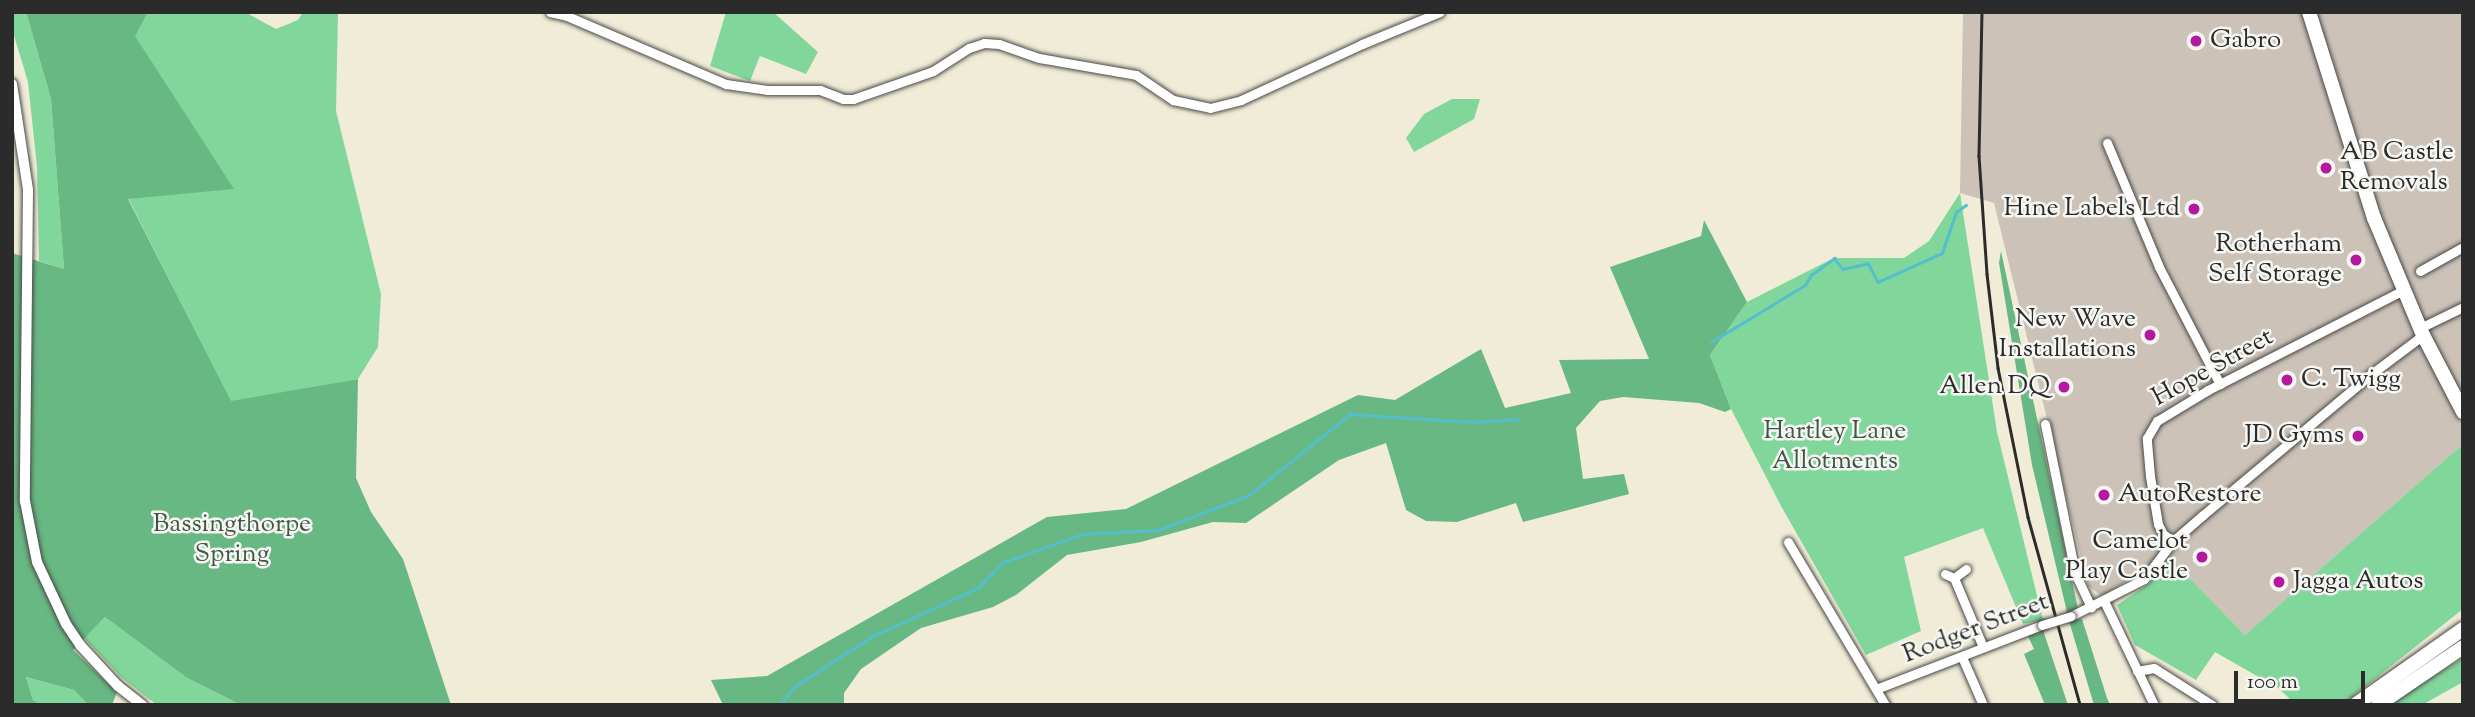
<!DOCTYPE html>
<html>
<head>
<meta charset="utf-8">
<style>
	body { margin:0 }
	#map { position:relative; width:2475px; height:717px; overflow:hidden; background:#f0ecd8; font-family:"Sorts Mill Goudy",serif }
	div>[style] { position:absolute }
	.industrial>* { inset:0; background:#ccc2b8 }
	.green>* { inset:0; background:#81d79b }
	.forest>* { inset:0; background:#68b883 }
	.stream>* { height:2.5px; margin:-1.25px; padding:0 1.25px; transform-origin:1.25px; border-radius:1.25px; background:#53bfcd }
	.roads { filter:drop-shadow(0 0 2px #494845) drop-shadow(0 0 2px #494845) }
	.minor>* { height:9px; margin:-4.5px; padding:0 4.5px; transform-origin:4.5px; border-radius:4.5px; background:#fff }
	.tertiary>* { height:10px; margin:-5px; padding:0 5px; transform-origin:5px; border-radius:5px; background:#fff }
	.primary>* { height:14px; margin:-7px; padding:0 7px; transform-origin:7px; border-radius:7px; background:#fff }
	.rail>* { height:2.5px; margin:-1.25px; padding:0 1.25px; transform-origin:1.25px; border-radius:1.25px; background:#2b2b2b }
	.bridges { filter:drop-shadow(0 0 2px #494845) drop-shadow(0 0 2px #494845) }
	.minor-bridge>* { height:9px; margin:-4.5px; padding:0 4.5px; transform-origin:4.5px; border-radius:4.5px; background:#fff }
	.dots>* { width:19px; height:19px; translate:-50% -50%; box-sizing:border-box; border:4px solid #f6f6f2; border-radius:50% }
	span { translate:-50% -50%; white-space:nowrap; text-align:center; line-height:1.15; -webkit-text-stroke:5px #f6f6f2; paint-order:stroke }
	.poi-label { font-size:26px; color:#2b2b2b }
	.left { translate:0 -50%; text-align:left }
	.right { translate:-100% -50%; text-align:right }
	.street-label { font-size:26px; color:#2b2b2b }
	.park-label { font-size:26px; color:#405647 }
	.frame { position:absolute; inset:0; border:14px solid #2b2b2b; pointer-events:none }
	.scale { position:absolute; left:2234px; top:671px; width:131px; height:32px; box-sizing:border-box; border:4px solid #2b2b2b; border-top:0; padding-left:9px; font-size:21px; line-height:24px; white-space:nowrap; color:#2b2b2b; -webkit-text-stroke:5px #f6f6f2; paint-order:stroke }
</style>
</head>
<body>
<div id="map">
	<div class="industrial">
		<i style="clip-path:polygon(1963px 12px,2463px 12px,2463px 444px,2245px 635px,2168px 556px,2102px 596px,2088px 586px,1994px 203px,1960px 193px)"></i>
	</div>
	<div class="green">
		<i style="clip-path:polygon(12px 12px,26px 12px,51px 99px,64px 269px,39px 261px,37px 167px,28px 82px,12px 29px)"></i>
		<i style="clip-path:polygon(148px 12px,245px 12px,276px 29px,298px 20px,303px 12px,338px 12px,336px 111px,381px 294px,378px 347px,358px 379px,231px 402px,128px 198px,233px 188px,134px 36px)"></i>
		<i style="clip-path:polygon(726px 12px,773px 12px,818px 52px,806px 74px,760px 56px,750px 81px,710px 66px)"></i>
		<i style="clip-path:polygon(1452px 99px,1480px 99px,1474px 119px,1414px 152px,1406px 138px,1424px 114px)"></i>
		<i style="clip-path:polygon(1960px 193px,1997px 432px,2043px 620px,2023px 624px,1983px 528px,1904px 557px,1921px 631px,1866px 655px,1781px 506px,1731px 409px,1710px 355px,1747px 302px,1834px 258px,1904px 258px,1929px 241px)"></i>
		<i style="clip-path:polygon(2463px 444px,2463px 609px,2342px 705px,2285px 705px,2289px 698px,2278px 688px,2215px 652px,2196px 680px,2135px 645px,2117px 605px,2150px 583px,2168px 556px,2245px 635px)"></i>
		<i style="clip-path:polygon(105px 617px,187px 678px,241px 705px,157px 705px,121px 677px,84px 638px)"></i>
		<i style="clip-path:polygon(2463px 658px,2463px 682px,2422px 705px,2388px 705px)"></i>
		<i style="clip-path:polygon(26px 677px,74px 690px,90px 705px,40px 705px,33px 700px)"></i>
	</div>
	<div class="forest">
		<i style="clip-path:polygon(26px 12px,148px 12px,135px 36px,234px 189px,128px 199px,231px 401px,358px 379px,356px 478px,371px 512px,403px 559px,451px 705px,241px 705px,187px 678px,105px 617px,73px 650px,117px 692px,112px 705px,89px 705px,74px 690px,26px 677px,33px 700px,40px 705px,12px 705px,12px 253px,64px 269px,51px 99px)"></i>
		<i style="clip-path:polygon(1704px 220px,1747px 302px,1710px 355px,1731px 409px,1725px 412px,1699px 403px,1623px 397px,1600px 401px,1576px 428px,1583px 479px,1624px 474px,1629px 494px,1523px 522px,1516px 503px,1457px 522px,1426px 521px,1406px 510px,1386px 443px,1339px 460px,1246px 523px,1213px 522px,1141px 542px,1067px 555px,1016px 595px,993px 607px,921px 628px,861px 669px,844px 693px,844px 705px,723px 705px,711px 680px,767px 676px,1047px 517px,1126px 509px,1358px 395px,1395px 400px,1481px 349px,1505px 408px,1571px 393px,1559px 360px,1649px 359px,1610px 267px,1701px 236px)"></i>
		<i style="clip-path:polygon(2001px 251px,2078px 609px,2073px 611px,2067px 612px,2032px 465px,1999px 263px)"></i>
		<i style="clip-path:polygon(2082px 619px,2107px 698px,2110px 705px,2094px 705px,2069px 621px)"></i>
		<i style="clip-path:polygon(2043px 630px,2068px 705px,2045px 705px,2024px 654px,2034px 649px,2027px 634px)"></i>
	</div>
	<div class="stream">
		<i style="left:1711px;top:342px;width:110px;rotate:-31.2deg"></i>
		<i style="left:1805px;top:285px;width:12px;rotate:-59deg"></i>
		<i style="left:1811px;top:275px;width:29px;rotate:-36deg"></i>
		<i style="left:1834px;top:258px;width:14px;rotate:51deg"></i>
		<i style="left:1843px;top:269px;width:26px;rotate:-13deg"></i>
		<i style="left:1868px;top:263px;width:21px;rotate:62deg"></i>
		<i style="left:1878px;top:282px;width:70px;rotate:-24.4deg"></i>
		<i style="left:1942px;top:253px;width:43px;rotate:-71.1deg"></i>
		<i style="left:1956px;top:212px;width:12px;rotate:-35deg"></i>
		<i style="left:780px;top:705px;width:23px;rotate:-52deg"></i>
		<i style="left:794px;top:687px;width:92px;rotate:-33deg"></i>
		<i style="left:871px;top:637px;width:118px;rotate:-24.6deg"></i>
		<i style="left:978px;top:588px;width:37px;rotate:-45deg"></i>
		<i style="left:1004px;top:562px;width:83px;rotate:-19.7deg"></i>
		<i style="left:1082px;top:534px;width:76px;rotate:-3deg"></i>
		<i style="left:1158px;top:530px;width:97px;rotate:-21deg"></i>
		<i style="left:1249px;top:495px;width:129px;rotate:-38.7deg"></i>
		<i style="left:1350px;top:414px;width:123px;rotate:3.7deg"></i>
		<i style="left:1473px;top:422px;width:45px;rotate:-3.8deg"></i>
	</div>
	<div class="roads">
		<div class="minor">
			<i style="left:550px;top:12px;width:17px;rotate:13deg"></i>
			<i style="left:567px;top:16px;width:173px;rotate:23.2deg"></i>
			<i style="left:726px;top:84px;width:41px;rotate:8.3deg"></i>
			<i style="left:767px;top:90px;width:53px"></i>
			<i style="left:820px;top:90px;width:25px;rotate:21deg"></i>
			<i style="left:843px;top:99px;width:10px"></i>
			<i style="left:853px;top:99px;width:85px;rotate:-19.3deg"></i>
			<i style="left:933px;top:71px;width:43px;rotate:-32.6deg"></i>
			<i style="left:969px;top:48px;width:16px;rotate:-18deg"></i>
			<i style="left:984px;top:43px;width:15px;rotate:4deg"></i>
			<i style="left:999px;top:44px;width:42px;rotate:19.3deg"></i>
			<i style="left:1039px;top:58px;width:98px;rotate:9.9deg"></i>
			<i style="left:1136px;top:75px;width:45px;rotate:34deg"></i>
			<i style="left:1173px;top:100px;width:38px;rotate:12deg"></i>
			<i style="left:1210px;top:108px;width:32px;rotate:-14deg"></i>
			<i style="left:1241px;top:100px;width:133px;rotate:-24.8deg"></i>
			<i style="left:1362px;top:44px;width:84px;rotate:-22.3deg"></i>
			<i style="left:2107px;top:143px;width:134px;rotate:67.2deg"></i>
			<i style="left:2159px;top:267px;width:132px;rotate:62.5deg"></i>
			<i style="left:2420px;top:271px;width:49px;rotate:-29.2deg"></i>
			<i style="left:2420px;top:328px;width:48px;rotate:-26deg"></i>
			<i style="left:2045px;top:424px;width:152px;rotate:78.6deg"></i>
			<i style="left:2075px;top:573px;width:38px;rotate:65deg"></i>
			<i style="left:2173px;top:541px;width:12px;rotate:-145deg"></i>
			<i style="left:2163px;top:534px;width:11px;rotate:-117deg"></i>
			<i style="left:2158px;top:524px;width:49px;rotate:-99.5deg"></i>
			<i style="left:2150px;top:476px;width:38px;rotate:-95deg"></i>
			<i style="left:2147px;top:438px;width:20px;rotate:-60deg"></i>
			<i style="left:2157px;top:421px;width:60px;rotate:-31.3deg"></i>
			<i style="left:2208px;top:390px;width:219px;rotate:-27.1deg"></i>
			<i style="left:1788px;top:542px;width:190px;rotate:59.2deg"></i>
			<i style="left:1945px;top:574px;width:10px;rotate:24deg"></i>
			<i style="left:1954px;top:578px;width:15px;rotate:-37deg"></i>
			<i style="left:1954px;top:578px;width:75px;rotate:67.2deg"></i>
			<i style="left:2104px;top:601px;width:115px;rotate:64.3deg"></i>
			<i style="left:2071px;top:616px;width:82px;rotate:-26.9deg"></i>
			<i style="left:2144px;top:579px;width:48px;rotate:-52.7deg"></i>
			<i style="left:2173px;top:541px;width:40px;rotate:-41deg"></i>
			<i style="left:2203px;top:515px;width:218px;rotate:-40deg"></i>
			<i style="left:2370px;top:375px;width:66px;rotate:-37deg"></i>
			<i style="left:1962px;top:657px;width:52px;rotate:66.4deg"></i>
			<i style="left:2137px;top:671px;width:17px;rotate:-10deg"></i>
			<i style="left:2154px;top:668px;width:69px;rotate:32.5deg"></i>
			<i style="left:1876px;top:689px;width:178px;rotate:-21.1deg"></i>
		</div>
		<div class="tertiary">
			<i style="left:12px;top:84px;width:107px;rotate:81.4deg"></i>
			<i style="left:28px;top:190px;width:311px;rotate:90.6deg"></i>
			<i style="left:25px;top:501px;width:62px;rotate:78.9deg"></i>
			<i style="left:37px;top:562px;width:68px;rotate:64.9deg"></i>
			<i style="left:66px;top:624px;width:25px;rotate:56deg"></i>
			<i style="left:80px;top:645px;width:56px;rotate:47.2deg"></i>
			<i style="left:118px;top:686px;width:31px;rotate:38deg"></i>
		</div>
		<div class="primary">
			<i style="left:2309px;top:12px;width:216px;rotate:72.5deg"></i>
			<i style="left:2374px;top:218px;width:127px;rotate:67.3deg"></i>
			<i style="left:2423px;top:335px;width:87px;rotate:62.5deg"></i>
			<i style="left:2355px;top:705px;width:132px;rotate:-35.1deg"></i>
			<i style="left:2378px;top:705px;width:103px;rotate:-34.3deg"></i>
		</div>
	</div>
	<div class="rail">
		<i style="left:1982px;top:12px;width:144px;rotate:91.2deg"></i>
		<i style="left:1979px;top:156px;width:118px;rotate:86.1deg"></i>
		<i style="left:1987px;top:274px;width:95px;rotate:83.3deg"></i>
		<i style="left:1998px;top:368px;width:152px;rotate:78.6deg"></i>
		<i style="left:2028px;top:517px;width:195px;rotate:74.5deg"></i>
	</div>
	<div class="bridges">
		<div class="minor-bridge">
			<i style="left:2042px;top:625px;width:30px;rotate:-17deg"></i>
		</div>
	</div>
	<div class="dots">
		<i style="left:2196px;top:41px;background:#b5179e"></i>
		<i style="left:2326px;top:168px;background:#b5179e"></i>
		<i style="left:2194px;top:209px;background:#b5179e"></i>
		<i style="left:2356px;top:260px;background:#b5179e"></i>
		<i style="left:2150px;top:335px;background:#b5179e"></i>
		<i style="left:2287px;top:380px;background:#b5179e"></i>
		<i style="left:2064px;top:387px;background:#b5179e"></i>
		<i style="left:2358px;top:436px;background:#b5179e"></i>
		<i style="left:2104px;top:495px;background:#b5179e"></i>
		<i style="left:2202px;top:557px;background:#b5179e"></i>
		<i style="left:2279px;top:582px;background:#b5179e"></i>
	</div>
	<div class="poi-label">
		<span class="left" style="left:2210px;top:41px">Gabro</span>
		<span class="left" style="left:2340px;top:168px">AB Castle<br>Removals</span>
		<span class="right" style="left:2180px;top:209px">Hine Labels Ltd</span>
		<span class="right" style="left:2342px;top:260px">Rotherham<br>Self Storage</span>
		<span class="right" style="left:2136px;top:335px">New Wave<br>Installations</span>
		<span class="left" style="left:2301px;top:380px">C. Twigg</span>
		<span class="right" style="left:2050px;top:387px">Allen DQ</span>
		<span class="right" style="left:2344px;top:436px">JD Gyms</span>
		<span class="left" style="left:2118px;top:495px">AutoRestore</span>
		<span class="right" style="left:2188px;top:557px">Camelot<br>Play Castle</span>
		<span class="left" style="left:2293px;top:582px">Jagga Autos</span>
	</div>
	<div class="street-label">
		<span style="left:2213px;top:368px;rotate:-29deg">Hope Street</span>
		<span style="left:1976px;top:629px;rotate:-21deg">Rodger Street</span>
	</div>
	<div class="park-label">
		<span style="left:1835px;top:447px">Hartley Lane<br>Allotments</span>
		<span style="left:232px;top:540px">Bassingthorpe<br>Spring</span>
	</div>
	<div class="frame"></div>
	<div class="scale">100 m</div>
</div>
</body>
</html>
